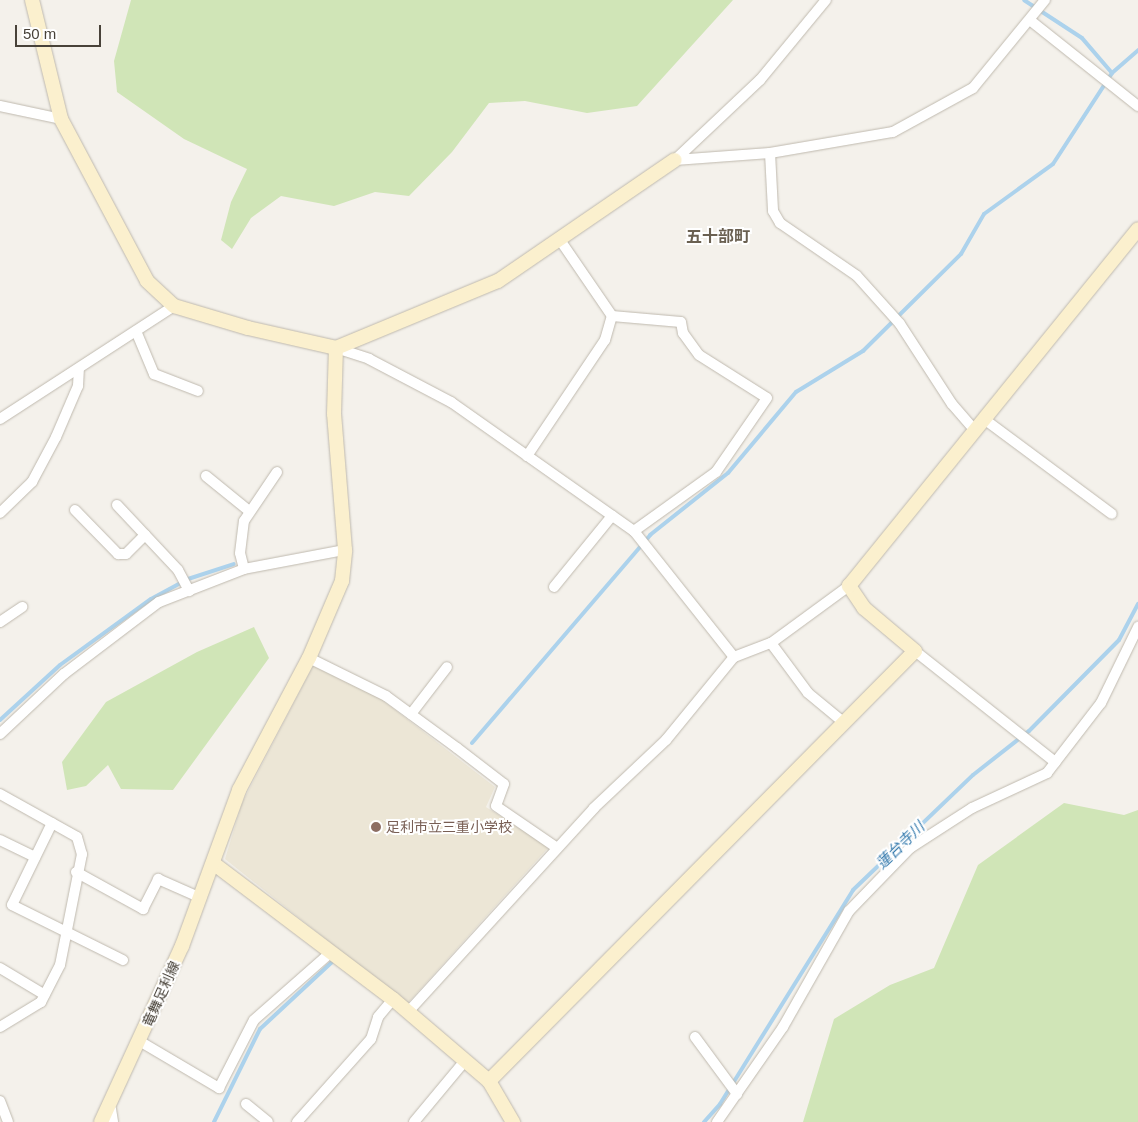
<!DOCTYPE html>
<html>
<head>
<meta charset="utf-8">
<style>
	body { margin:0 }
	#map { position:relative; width:1138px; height:1122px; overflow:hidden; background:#f4f1eb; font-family:Arial,"Noto Sans JP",sans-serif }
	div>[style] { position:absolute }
	.education>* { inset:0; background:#ece6d6 }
	.green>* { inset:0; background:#d0e5b7 }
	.stream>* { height:4px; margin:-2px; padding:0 2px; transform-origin:2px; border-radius:2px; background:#acd2ec }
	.roads { filter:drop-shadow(0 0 1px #bfb9ae) drop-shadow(0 0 1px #bfb9ae) }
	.street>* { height:10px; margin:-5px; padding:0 5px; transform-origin:5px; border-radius:5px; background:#fff }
	.secondary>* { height:14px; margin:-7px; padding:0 7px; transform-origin:7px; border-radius:7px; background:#fbf0ce }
	.dots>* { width:14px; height:14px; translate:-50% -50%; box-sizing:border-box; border:2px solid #fff; border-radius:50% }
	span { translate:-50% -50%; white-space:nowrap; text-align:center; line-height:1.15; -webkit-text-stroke:4px #fff; paint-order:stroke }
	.education-label { font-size:14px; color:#785e54 }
	.left { translate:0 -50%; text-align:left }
	.street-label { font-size:14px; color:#484239 }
	.water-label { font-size:15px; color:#387cae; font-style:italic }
	.quarter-label { font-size:16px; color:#6a6051; font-weight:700 }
	.scale { position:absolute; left:15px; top:25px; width:86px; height:22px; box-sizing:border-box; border:2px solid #484239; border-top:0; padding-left:6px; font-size:15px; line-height:18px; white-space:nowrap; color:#484239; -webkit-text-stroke:4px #fff; paint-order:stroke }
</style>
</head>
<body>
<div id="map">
	<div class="education">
		<i style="clip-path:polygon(313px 666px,381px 699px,495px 787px,486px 807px,549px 847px,407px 1004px,225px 859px,242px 803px)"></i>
	</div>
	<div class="green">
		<i style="clip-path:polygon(131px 0,733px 0,637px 106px,587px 113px,525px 101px,489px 103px,452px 152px,409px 196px,375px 192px,334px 206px,281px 196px,251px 218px,232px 249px,221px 240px,231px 202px,247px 169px,184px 139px,117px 92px,114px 61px)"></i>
		<i style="clip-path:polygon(254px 627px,269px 658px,173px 790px,121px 789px,108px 765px,86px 786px,67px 790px,62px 762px,106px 702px,197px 652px)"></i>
		<i style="clip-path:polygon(1064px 803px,1124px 815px,1138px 810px,1138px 1122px,803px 1122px,834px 1019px,890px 985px,934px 968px,978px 865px)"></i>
	</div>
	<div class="stream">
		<i style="left:1112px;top:73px;width:35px;rotate:-41deg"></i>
		<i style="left:0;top:720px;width:81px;rotate:-42.5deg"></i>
		<i style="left:60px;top:665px;width:112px;rotate:-36deg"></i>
		<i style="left:151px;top:599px;width:42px;rotate:-28.4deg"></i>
		<i style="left:188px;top:579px;width:48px;rotate:-18.1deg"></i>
		<i style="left:472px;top:743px;width:274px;rotate:-49.4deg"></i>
		<i style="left:650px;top:535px;width:100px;rotate:-38.5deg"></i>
		<i style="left:728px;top:473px;width:106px;rotate:-50deg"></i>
		<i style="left:796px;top:392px;width:79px;rotate:-31.5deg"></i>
		<i style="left:863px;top:351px;width:138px;rotate:-44.7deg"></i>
		<i style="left:961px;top:254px;width:46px;rotate:-60.1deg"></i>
		<i style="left:984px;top:214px;width:85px;rotate:-35.9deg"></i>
		<i style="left:1053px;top:164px;width:108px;rotate:-57deg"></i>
		<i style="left:1112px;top:73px;width:46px;rotate:-130.6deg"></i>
		<i style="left:1082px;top:38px;width:69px;rotate:-146.8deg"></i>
		<i style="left:214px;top:1122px;width:104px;rotate:-63.7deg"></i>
		<i style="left:260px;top:1029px;width:98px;rotate:-42.9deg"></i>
		<i style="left:704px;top:1122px;width:24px;rotate:-48deg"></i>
		<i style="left:720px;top:1104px;width:252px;rotate:-58.1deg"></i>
		<i style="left:853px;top:890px;width:166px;rotate:-43.8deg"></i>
		<i style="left:973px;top:775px;width:71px;rotate:-38.2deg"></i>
		<i style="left:1029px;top:731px;width:128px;rotate:-45.3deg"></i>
		<i style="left:1119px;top:640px;width:41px;rotate:-62.2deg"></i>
	</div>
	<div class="roads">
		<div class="street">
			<i style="left:1031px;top:21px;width:137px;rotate:38.5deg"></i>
			<i style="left:0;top:106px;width:62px;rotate:12deg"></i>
			<i style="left:770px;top:153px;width:58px;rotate:87deg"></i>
			<i style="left:773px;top:211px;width:14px;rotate:60deg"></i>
			<i style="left:780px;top:223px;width:93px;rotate:34.5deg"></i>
			<i style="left:857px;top:276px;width:64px;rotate:48.1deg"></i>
			<i style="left:900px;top:324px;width:95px;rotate:57deg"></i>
			<i style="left:952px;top:404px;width:35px;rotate:49deg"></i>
			<i style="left:675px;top:160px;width:95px;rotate:-4.2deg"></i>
			<i style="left:770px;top:153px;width:125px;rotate:-9.7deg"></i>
			<i style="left:893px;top:132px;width:91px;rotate:-28.8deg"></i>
			<i style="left:973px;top:88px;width:114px;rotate:-50.7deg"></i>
			<i style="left:675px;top:160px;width:117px;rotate:-43.3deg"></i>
			<i style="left:760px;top:80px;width:104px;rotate:-50.5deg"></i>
			<i style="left:560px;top:240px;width:92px;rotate:55.6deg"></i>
			<i style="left:612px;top:316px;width:69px;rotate:5deg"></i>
			<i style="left:681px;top:322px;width:11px;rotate:80deg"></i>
			<i style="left:683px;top:333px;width:27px;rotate:54deg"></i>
			<i style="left:699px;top:355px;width:80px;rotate:32.3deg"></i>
			<i style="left:767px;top:398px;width:90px;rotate:124.6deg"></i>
			<i style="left:716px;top:472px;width:101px;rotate:144.3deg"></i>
			<i style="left:136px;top:331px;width:47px;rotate:67.3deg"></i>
			<i style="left:154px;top:374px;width:47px;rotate:21.1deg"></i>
			<i style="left:336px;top:348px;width:35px;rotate:18deg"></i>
			<i style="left:369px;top:359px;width:93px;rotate:27.7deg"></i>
			<i style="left:451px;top:402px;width:224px;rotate:35.2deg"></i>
			<i style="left:634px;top:531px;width:161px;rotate:51.6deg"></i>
			<i style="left:0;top:419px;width:207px;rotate:-33deg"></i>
			<i style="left:984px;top:419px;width:159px;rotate:36.6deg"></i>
			<i style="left:527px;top:456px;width:140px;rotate:-56.1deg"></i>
			<i style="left:605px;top:340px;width:25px;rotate:-74deg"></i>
			<i style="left:206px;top:476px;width:55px;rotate:39.1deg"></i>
			<i style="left:117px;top:505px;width:89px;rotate:46.8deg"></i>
			<i style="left:178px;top:570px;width:24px;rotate:62deg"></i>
			<i style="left:75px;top:510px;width:62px;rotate:45.7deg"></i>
			<i style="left:118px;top:554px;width:8px"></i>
			<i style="left:126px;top:554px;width:27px;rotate:-45deg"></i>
			<i style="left:0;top:513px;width:45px;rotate:-44.1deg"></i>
			<i style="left:32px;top:482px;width:51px;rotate:-61.9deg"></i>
			<i style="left:56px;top:437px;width:56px;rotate:-66.7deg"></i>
			<i style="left:78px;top:386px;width:17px;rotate:-87deg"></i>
			<i style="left:244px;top:569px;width:16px;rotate:-104deg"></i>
			<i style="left:240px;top:553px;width:32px;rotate:-83deg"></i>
			<i style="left:244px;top:521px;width:59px;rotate:-56deg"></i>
			<i style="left:554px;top:587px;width:92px;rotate:-50.8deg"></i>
			<i style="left:0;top:622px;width:27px;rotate:-34deg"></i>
			<i style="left:771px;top:643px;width:62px;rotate:53.5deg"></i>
			<i style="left:808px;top:693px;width:45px;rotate:39.6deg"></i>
			<i style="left:915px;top:651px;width:179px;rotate:38.4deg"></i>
			<i style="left:309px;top:658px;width:86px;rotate:26.3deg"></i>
			<i style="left:386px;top:696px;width:88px;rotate:36.2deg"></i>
			<i style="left:457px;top:748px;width:59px;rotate:37.5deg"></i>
			<i style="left:504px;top:784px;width:23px;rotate:110deg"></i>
			<i style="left:496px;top:806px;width:74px;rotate:34.5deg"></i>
			<i style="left:411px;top:714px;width:59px;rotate:-52.5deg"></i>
			<i style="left:0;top:734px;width:88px;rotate:-43.2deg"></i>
			<i style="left:64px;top:674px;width:119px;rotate:-37.2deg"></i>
			<i style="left:159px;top:602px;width:91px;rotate:-21.2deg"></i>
			<i style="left:244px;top:569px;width:103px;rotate:-10.7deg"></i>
			<i style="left:0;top:794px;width:88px;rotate:29.2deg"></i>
			<i style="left:77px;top:837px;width:18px;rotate:74deg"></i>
			<i style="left:82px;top:854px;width:113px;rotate:101.2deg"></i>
			<i style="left:60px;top:965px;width:42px;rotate:117.2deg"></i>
			<i style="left:41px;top:1002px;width:48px;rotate:148.6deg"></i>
			<i style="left:52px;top:823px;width:91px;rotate:116deg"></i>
			<i style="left:12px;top:905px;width:124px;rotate:26.4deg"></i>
			<i style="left:0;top:840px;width:39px;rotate:26deg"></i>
			<i style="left:76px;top:872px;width:77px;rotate:28.9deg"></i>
			<i style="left:143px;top:909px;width:34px;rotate:-63deg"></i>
			<i style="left:158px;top:879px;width:47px;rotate:23.8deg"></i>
			<i style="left:0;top:968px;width:52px;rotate:31deg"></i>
			<i style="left:408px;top:1012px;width:276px;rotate:-47.6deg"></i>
			<i style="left:594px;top:808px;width:99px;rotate:-43.4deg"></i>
			<i style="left:666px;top:740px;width:107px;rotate:-50.7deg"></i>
			<i style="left:734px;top:657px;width:40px;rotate:-21deg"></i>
			<i style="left:771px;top:643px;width:97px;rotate:-36.2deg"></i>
			<i style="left:695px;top:1037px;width:71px;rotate:53.6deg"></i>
			<i style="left:141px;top:1042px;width:91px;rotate:30.5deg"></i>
			<i style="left:219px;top:1088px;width:76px;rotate:-62.8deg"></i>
			<i style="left:254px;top:1020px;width:103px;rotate:-41.4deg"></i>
			<i style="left:0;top:1101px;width:22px;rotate:69deg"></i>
			<i style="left:246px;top:1104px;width:28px;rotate:39deg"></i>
			<i style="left:111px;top:1109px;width:13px;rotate:81deg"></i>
			<i style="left:297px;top:1122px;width:111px;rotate:-48.3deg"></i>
			<i style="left:371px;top:1039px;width:23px;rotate:-72deg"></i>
			<i style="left:378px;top:1017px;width:23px;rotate:-50deg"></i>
			<i style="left:414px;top:1122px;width:78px;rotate:-50.2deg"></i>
			<i style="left:717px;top:1122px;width:116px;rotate:-55.2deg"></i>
			<i style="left:783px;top:1027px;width:133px;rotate:-60.4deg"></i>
			<i style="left:849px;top:911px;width:88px;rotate:-45.9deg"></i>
			<i style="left:910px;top:848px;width:74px;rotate:-32.8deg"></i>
			<i style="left:972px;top:808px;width:83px;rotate:-25deg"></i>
			<i style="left:1047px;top:773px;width:88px;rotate:-52.4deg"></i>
			<i style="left:1101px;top:703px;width:85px;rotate:-64deg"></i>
		</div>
		<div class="secondary">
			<i style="left:32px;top:0;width:122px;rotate:76.3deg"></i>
			<i style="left:61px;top:119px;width:183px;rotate:62deg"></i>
			<i style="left:147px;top:281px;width:37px;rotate:43deg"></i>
			<i style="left:174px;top:306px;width:77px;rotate:16.6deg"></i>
			<i style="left:248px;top:328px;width:90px;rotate:12.8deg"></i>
			<i style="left:336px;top:348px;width:175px;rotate:-22.5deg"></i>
			<i style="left:498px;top:281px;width:214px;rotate:-34.4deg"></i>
			<i style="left:213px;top:863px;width:226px;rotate:37.1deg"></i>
			<i style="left:393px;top:999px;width:126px;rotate:40.5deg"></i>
			<i style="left:489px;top:1081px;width:48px;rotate:59.7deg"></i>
			<i style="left:489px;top:1081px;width:605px;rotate:-45.27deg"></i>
			<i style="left:915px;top:651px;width:67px;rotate:-139.9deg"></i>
			<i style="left:864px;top:608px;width:27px;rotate:-124deg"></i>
			<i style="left:849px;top:586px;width:459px;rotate:-51deg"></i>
			<i style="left:101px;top:1122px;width:194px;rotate:-65.3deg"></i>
			<i style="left:182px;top:946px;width:166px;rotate:-69.9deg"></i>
			<i style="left:239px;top:790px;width:149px;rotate:-62.1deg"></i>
			<i style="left:309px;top:658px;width:84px;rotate:-66.8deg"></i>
			<i style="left:342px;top:581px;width:31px;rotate:-84deg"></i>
			<i style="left:345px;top:550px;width:136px;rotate:-94.6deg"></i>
			<i style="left:334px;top:414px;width:66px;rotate:-88.3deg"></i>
		</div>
	</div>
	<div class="dots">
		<i style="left:376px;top:827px;background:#8d6e63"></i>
	</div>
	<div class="education-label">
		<span class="left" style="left:386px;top:827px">足利市立三重小学校</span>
	</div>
	<div class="street-label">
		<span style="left:161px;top:994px;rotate:-66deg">竜舞足利線</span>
	</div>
	<div class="water-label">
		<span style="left:900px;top:845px;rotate:-44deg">蓮台寺川</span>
	</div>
	<div class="quarter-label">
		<span style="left:718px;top:237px">五十部町</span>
	</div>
	<div class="scale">50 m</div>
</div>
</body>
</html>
